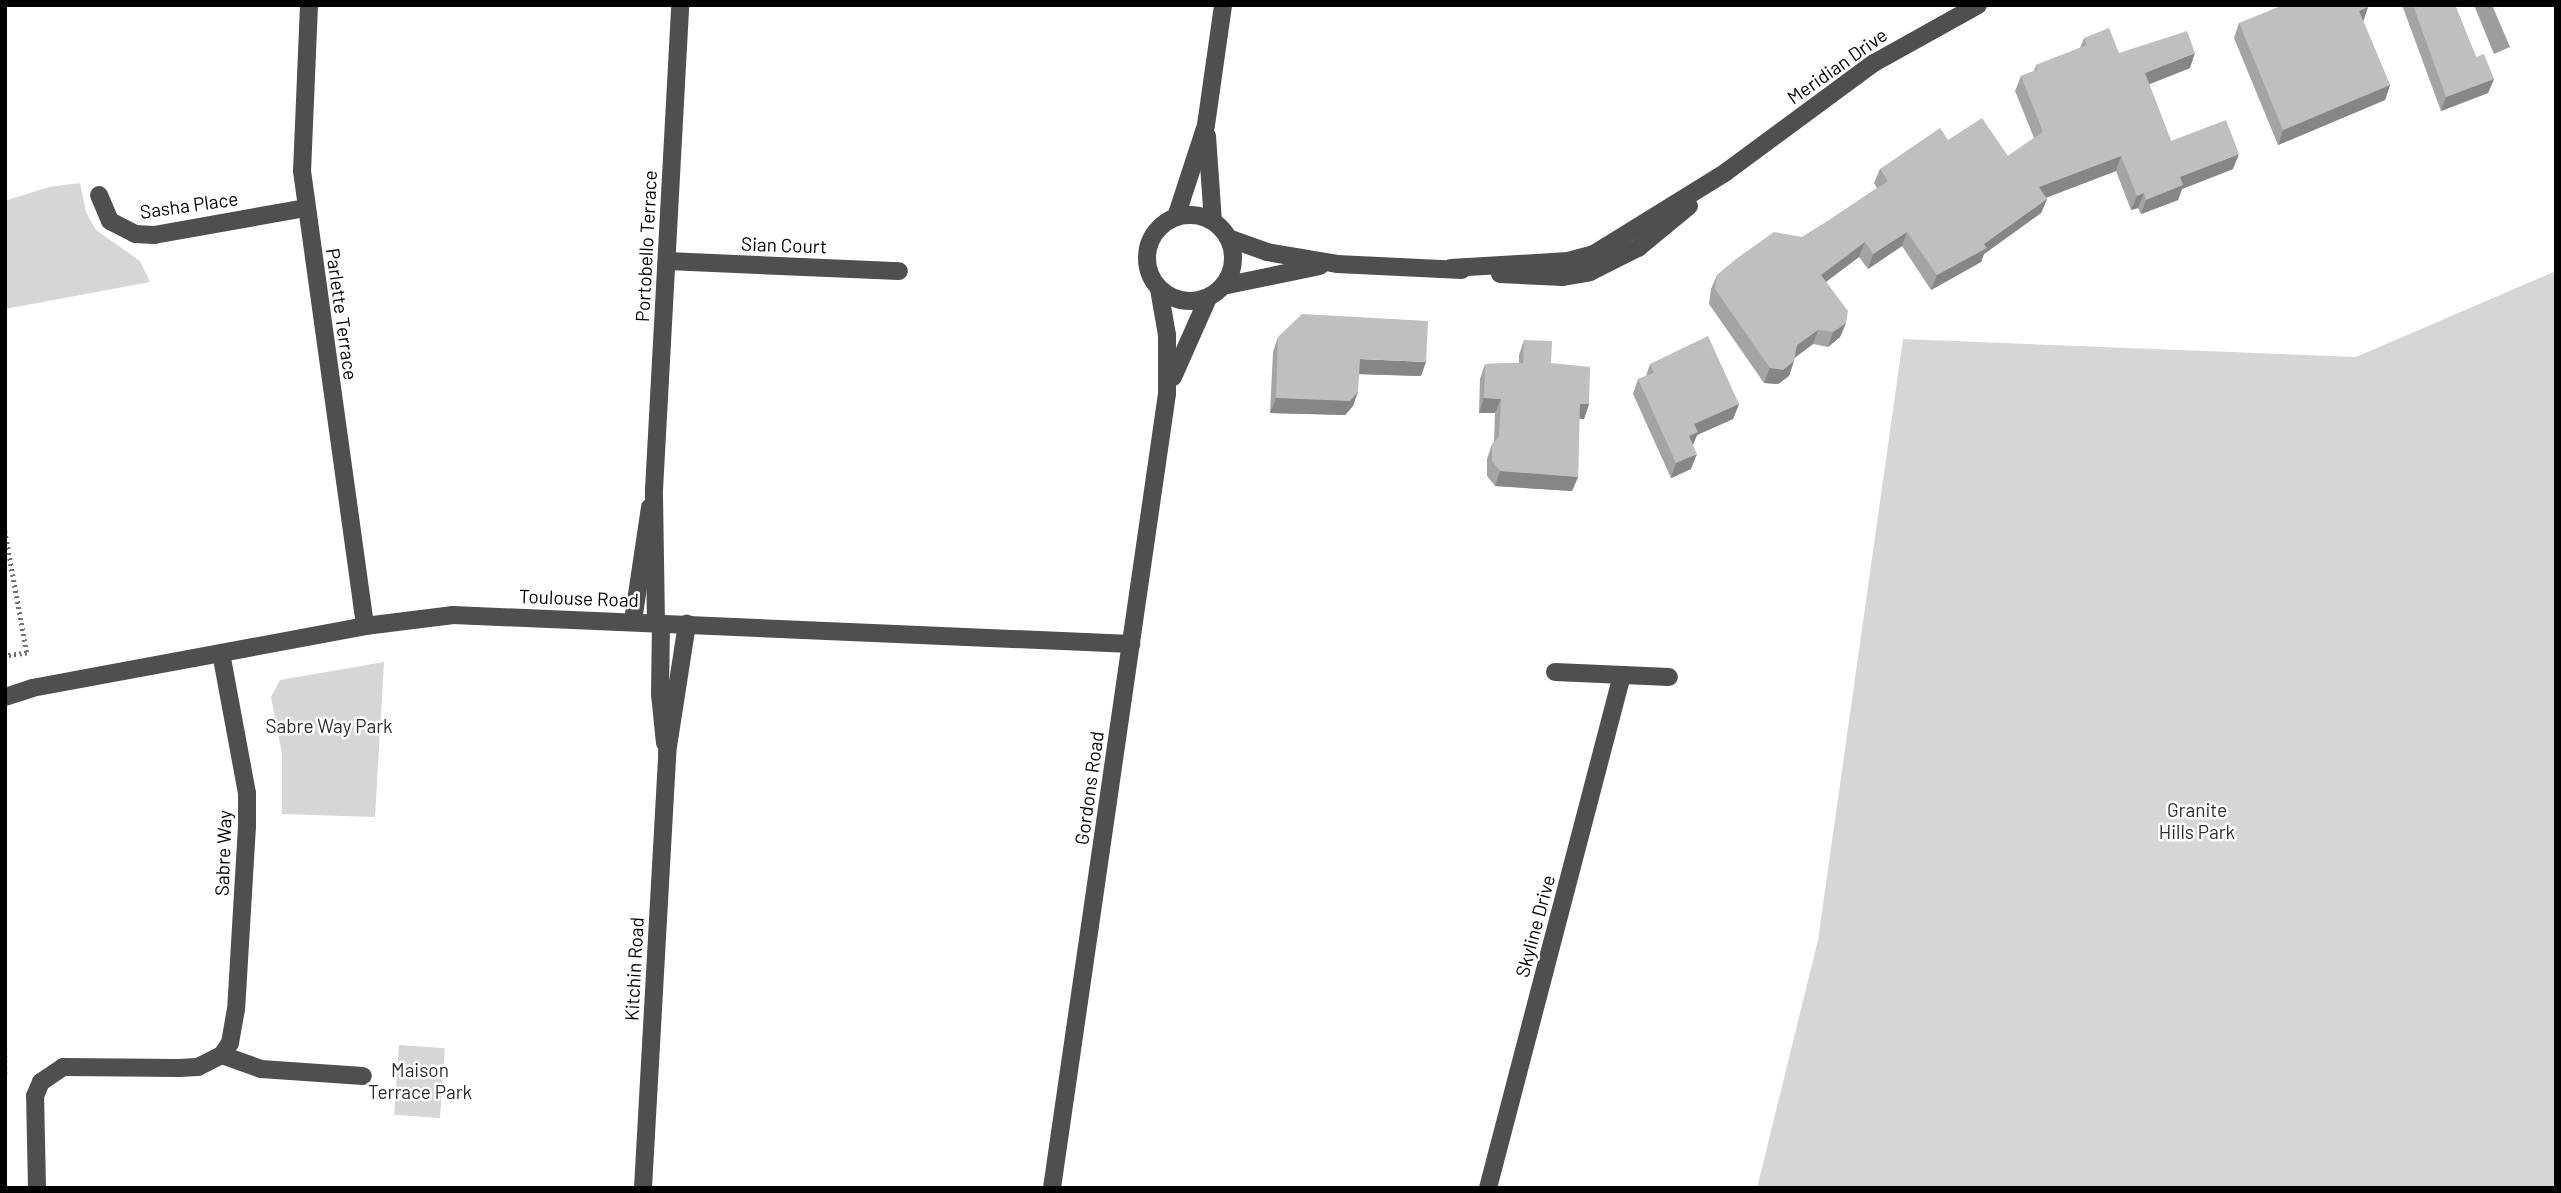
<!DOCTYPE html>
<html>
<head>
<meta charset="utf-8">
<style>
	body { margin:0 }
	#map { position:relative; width:2561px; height:1193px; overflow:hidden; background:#fff; font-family:Barlow,sans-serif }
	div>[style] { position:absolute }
	.green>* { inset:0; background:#d6d6d6; transform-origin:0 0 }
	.water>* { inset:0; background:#9d9d9d }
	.path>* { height:4.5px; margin-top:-2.25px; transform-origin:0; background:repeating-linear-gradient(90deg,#717171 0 2px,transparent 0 5.5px) }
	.minor>* { height:18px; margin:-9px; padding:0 9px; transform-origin:9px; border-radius:9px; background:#4f4f4f }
	.minor>.ring { margin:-9px; padding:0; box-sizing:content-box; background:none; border:18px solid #4f4f4f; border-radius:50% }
	.wall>* { inset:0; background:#a4a4a4 }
	.shaded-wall>* { inset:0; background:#868686 }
	.building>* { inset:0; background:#bfbfbf }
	span { translate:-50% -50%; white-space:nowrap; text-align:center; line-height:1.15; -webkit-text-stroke:5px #fff; paint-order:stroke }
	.street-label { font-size:19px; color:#000 }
	.park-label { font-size:19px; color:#2d2d2d }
	.frame { position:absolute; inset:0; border:7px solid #000; pointer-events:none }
</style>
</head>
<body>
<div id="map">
	<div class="green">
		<i style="clip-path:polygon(80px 183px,86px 212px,96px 230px,140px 261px,150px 282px,5px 309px,5px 201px,49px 187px)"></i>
		<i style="clip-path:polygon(2556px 271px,2556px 1188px,1757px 1188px,1818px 940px,1903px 339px,2356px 357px)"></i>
		<i style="clip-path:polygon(384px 662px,375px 817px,282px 814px,282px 754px,271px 697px,280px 680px)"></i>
		<i style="left:399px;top:1045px;width:46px;height:70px;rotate:4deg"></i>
	</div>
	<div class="water">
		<i style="clip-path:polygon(2474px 5px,2492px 5px,2510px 47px,2494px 54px)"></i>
	</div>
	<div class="path">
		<i style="left:5px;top:531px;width:124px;rotate:79.8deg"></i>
		<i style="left:27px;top:653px;width:22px;rotate:172deg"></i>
		<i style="left:5px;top:1050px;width:24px;rotate:90deg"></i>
	</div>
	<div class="minor">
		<i style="left:309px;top:5px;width:166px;rotate:92.4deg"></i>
		<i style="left:302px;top:171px;width:459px;rotate:82.1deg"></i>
		<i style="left:1207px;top:136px;width:85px;rotate:86deg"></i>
		<i style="left:99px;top:195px;width:28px;rotate:67deg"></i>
		<i style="left:110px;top:221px;width:28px;rotate:27deg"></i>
		<i style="left:135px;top:234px;width:19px;rotate:3deg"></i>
		<i style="left:154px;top:235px;width:154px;rotate:-10.1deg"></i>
		<i class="ring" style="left:1147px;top:215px;width:68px;height:68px"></i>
		<i style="left:1176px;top:217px;width:97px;rotate:-71.9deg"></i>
		<i style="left:1206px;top:125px;width:121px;rotate:-81.9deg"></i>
		<i style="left:1228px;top:238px;width:41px;rotate:19.7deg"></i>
		<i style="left:1267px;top:252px;width:71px;rotate:9.7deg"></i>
		<i style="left:1337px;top:264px;width:125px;rotate:2.7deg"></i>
		<i style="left:667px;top:261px;width:232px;rotate:2.5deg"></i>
		<i style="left:1451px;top:268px;width:117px;rotate:-3.4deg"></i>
		<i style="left:1568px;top:261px;width:27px;rotate:-15deg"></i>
		<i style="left:1594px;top:254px;width:155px;rotate:-31.8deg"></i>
		<i style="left:1726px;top:172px;width:184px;rotate:-36.4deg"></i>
		<i style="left:1874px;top:63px;width:119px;rotate:-29.1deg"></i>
		<i style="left:1500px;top:274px;width:63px;rotate:2.7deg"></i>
		<i style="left:1563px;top:277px;width:27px;rotate:-10deg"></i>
		<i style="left:1590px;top:272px;width:54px;rotate:-26.6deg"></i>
		<i style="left:1638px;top:248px;width:66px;rotate:-39.5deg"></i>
		<i style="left:1223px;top:286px;width:99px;rotate:-11.7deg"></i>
		<i style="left:1173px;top:377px;width:86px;rotate:-66.1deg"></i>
		<i style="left:633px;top:621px;width:115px;rotate:-81.5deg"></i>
		<i style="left:656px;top:623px;width:133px;rotate:-90.9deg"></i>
		<i style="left:654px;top:490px;width:486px;rotate:-86.9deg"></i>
		<i style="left:661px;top:623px;width:71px;rotate:90.8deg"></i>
		<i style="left:660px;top:694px;width:49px;rotate:84.2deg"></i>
		<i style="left:221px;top:653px;width:142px;rotate:79.5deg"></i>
		<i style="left:247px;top:793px;width:33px;rotate:90deg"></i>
		<i style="left:247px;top:826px;width:183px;rotate:93.4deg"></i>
		<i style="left:236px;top:1009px;width:35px;rotate:100deg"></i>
		<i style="left:230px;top:1043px;width:14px;rotate:124deg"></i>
		<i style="left:1555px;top:672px;width:114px;rotate:2.5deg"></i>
		<i style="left:5px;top:697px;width:28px;rotate:-18deg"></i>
		<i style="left:32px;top:688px;width:339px;rotate:-10.5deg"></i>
		<i style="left:365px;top:626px;width:89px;rotate:-7.1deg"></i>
		<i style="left:453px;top:615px;width:679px;rotate:2.45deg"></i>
		<i style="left:37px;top:1188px;width:92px;rotate:-91.2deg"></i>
		<i style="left:35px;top:1096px;width:15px;rotate:-67deg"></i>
		<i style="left:41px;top:1082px;width:27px;rotate:-34deg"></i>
		<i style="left:63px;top:1067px;width:116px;rotate:0.5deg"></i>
		<i style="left:179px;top:1068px;width:19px;rotate:-3deg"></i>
		<i style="left:198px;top:1067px;width:27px;rotate:-27deg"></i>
		<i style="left:222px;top:1055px;width:41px;rotate:19.7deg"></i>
		<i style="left:261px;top:1069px;width:102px;rotate:3.9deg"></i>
		<i style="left:643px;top:1188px;width:436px;rotate:-86.8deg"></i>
		<i style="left:667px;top:753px;width:131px;rotate:-81.2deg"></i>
		<i style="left:1052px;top:1188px;width:802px;rotate:-81.76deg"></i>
		<i style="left:1167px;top:394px;width:59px;rotate:-90deg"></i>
		<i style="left:1167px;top:335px;width:47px;rotate:-99.9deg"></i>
		<i style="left:1488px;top:1188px;width:530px;rotate:-75.36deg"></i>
	</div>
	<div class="wall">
		<i style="clip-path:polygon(2402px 5px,2455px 5px,2476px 57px,2494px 79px,2488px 93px,2441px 111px)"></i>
		<i style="clip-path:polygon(2368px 7px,2363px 21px,2390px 85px,2385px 100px,2278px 145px,2234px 38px,2239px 23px)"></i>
		<i style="clip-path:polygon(2084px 38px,2119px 53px,2190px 68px,2149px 84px,2171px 141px,2233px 169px,2182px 189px,2178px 200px,2141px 214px,2138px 208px,2131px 210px,2116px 171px,2046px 198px,2047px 199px,2041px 213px,1984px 254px,1981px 262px,1931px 290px,1902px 246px,1868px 269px,1859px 257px,1826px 282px,1846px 323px,1840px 337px,1828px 347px,1813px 344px,1795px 357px,1789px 376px,1778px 384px,1764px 383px,1709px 304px,1711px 289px,1717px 275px,1802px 237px,1828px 221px,1877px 188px,1874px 183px,1880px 169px,1948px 140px,2008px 156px,2034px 138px,2015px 91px,2021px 76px,2034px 71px,2036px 65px,2080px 48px)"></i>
		<i style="clip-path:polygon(1278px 337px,1421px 376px,1359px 374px,1353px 406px,1345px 415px,1270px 413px,1273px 352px)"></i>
		<i style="clip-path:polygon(1524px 340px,1551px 363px,1589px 404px,1584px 419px,1579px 419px,1578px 477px,1572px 491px,1495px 486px,1487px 476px,1487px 459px,1492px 444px,1494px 442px,1495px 413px,1479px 413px,1480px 379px,1485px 364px,1519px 363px,1519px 355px)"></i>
		<i style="clip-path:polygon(1650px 364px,1739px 404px,1733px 419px,1697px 435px,1693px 445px,1691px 469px,1671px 478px,1633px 394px,1638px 379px,1646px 376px)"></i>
	</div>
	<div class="shaded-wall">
		<i style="clip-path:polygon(2368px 7px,2363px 22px,2359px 11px)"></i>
		<i style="clip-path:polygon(2195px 53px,2190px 68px,2140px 88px,2145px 73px)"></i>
		<i style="clip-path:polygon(2494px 79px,2488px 93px,2441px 111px,2446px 97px)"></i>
		<i style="clip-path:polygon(2390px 85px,2385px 100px,2278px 145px,2283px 130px)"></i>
		<i style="clip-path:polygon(2239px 154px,2233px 169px,2182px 189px,2178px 200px,2141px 214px,2146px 200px,2180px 177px)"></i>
		<i style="clip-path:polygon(2121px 156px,2116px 171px,2034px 202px,2039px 187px)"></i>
		<i style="clip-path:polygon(2144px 193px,2138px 208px,2131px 210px,2137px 196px)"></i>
		<i style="clip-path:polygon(2047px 199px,2041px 213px,1984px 254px,1981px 262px,1931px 290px,1937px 275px,1984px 244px)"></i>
		<i style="clip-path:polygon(1907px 232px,1902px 246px,1868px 269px,1873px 254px)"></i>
		<i style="clip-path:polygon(1865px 242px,1859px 257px,1816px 289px,1821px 275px)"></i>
		<i style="clip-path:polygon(1846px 323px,1840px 337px,1828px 347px,1833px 332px)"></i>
		<i style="clip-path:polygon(1818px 330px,1813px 344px,1792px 360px,1797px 345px)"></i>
		<i style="clip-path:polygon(1360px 359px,1426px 362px,1421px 376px,1354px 374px)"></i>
		<i style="clip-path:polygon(1794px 361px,1789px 376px,1778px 384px,1764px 383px,1770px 368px)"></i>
		<i style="clip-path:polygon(1358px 392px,1353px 406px,1345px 415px,1270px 413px,1276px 398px)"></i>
		<i style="clip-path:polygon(1484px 398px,1501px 399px,1495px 413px,1479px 413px)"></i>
		<i style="clip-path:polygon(1580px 404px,1589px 404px,1584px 419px,1574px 418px)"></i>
		<i style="clip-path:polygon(1739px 404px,1733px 419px,1697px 435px,1692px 447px,1683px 451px,1694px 424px)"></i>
		<i style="clip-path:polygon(1697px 454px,1691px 469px,1671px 478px,1676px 463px)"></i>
		<i style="clip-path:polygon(1500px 471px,1578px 477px,1572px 491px,1495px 486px)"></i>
	</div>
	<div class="building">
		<i style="clip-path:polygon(2283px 5px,2367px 5px,2368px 7px,2359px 11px,2390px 85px,2283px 130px,2239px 23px)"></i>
		<i style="clip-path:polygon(2413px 5px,2455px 5px,2476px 57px,2484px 54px,2494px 79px,2446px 97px)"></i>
		<i style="clip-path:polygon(2109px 28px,2119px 53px,2187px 31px,2195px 53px,2145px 73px,2171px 141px,2226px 120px,2239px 154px,2180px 177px,2183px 185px,2146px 200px,2144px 193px,2137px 196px,2121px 156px,2039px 187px,2047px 199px,1984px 244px,1987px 248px,1937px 275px,1907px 232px,1873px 254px,1865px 242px,1821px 275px,1848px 311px,1846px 323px,1833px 332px,1818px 330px,1797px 345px,1794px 361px,1783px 370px,1770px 368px,1715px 289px,1717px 275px,1736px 259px,1774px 232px,1802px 237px,1828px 221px,1888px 181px,1880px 169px,1940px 128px,1948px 140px,1982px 118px,2008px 156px,2043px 132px,2021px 76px,2037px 70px,2036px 65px,2087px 45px,2084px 38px)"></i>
		<i style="clip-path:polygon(1302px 314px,1428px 321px,1426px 362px,1360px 359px,1358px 392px,1350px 401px,1276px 398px,1278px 337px)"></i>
		<i style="clip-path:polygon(1708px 336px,1739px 404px,1694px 424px,1698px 432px,1689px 436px,1697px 454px,1676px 463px,1638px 379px,1654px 373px,1650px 364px)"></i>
		<i style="clip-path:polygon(1524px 340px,1552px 341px,1551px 363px,1590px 367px,1589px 404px,1580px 404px,1578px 477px,1500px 471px,1492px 461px,1492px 444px,1499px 437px,1501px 399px,1484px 398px,1485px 364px,1523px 363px)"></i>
	</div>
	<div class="street-label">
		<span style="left:1837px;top:66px;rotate:-35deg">Meridian Drive</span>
		<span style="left:189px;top:205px;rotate:-8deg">Sasha Place</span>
		<span style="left:784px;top:245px;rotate:2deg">Sian Court</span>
		<span style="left:646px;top:246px;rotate:-87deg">Portobello Terrace</span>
		<span style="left:342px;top:314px;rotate:82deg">Parlette Terrace</span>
		<span style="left:579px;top:598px;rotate:2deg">Toulouse Road</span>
		<span style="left:1089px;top:788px;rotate:-82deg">Gordons Road</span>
		<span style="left:223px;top:853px;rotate:-88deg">Sabre Way</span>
		<span style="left:1535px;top:926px;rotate:-75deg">Skyline Drive</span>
		<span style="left:634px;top:969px;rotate:-87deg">Kitchin Road</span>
	</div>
	<div class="park-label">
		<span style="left:329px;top:726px">Sabre Way Park</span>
		<span style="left:2197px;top:821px">Granite<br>Hills Park</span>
		<span style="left:420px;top:1081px">Maison<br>Terrace Park</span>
	</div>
	<div class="frame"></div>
</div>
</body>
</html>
